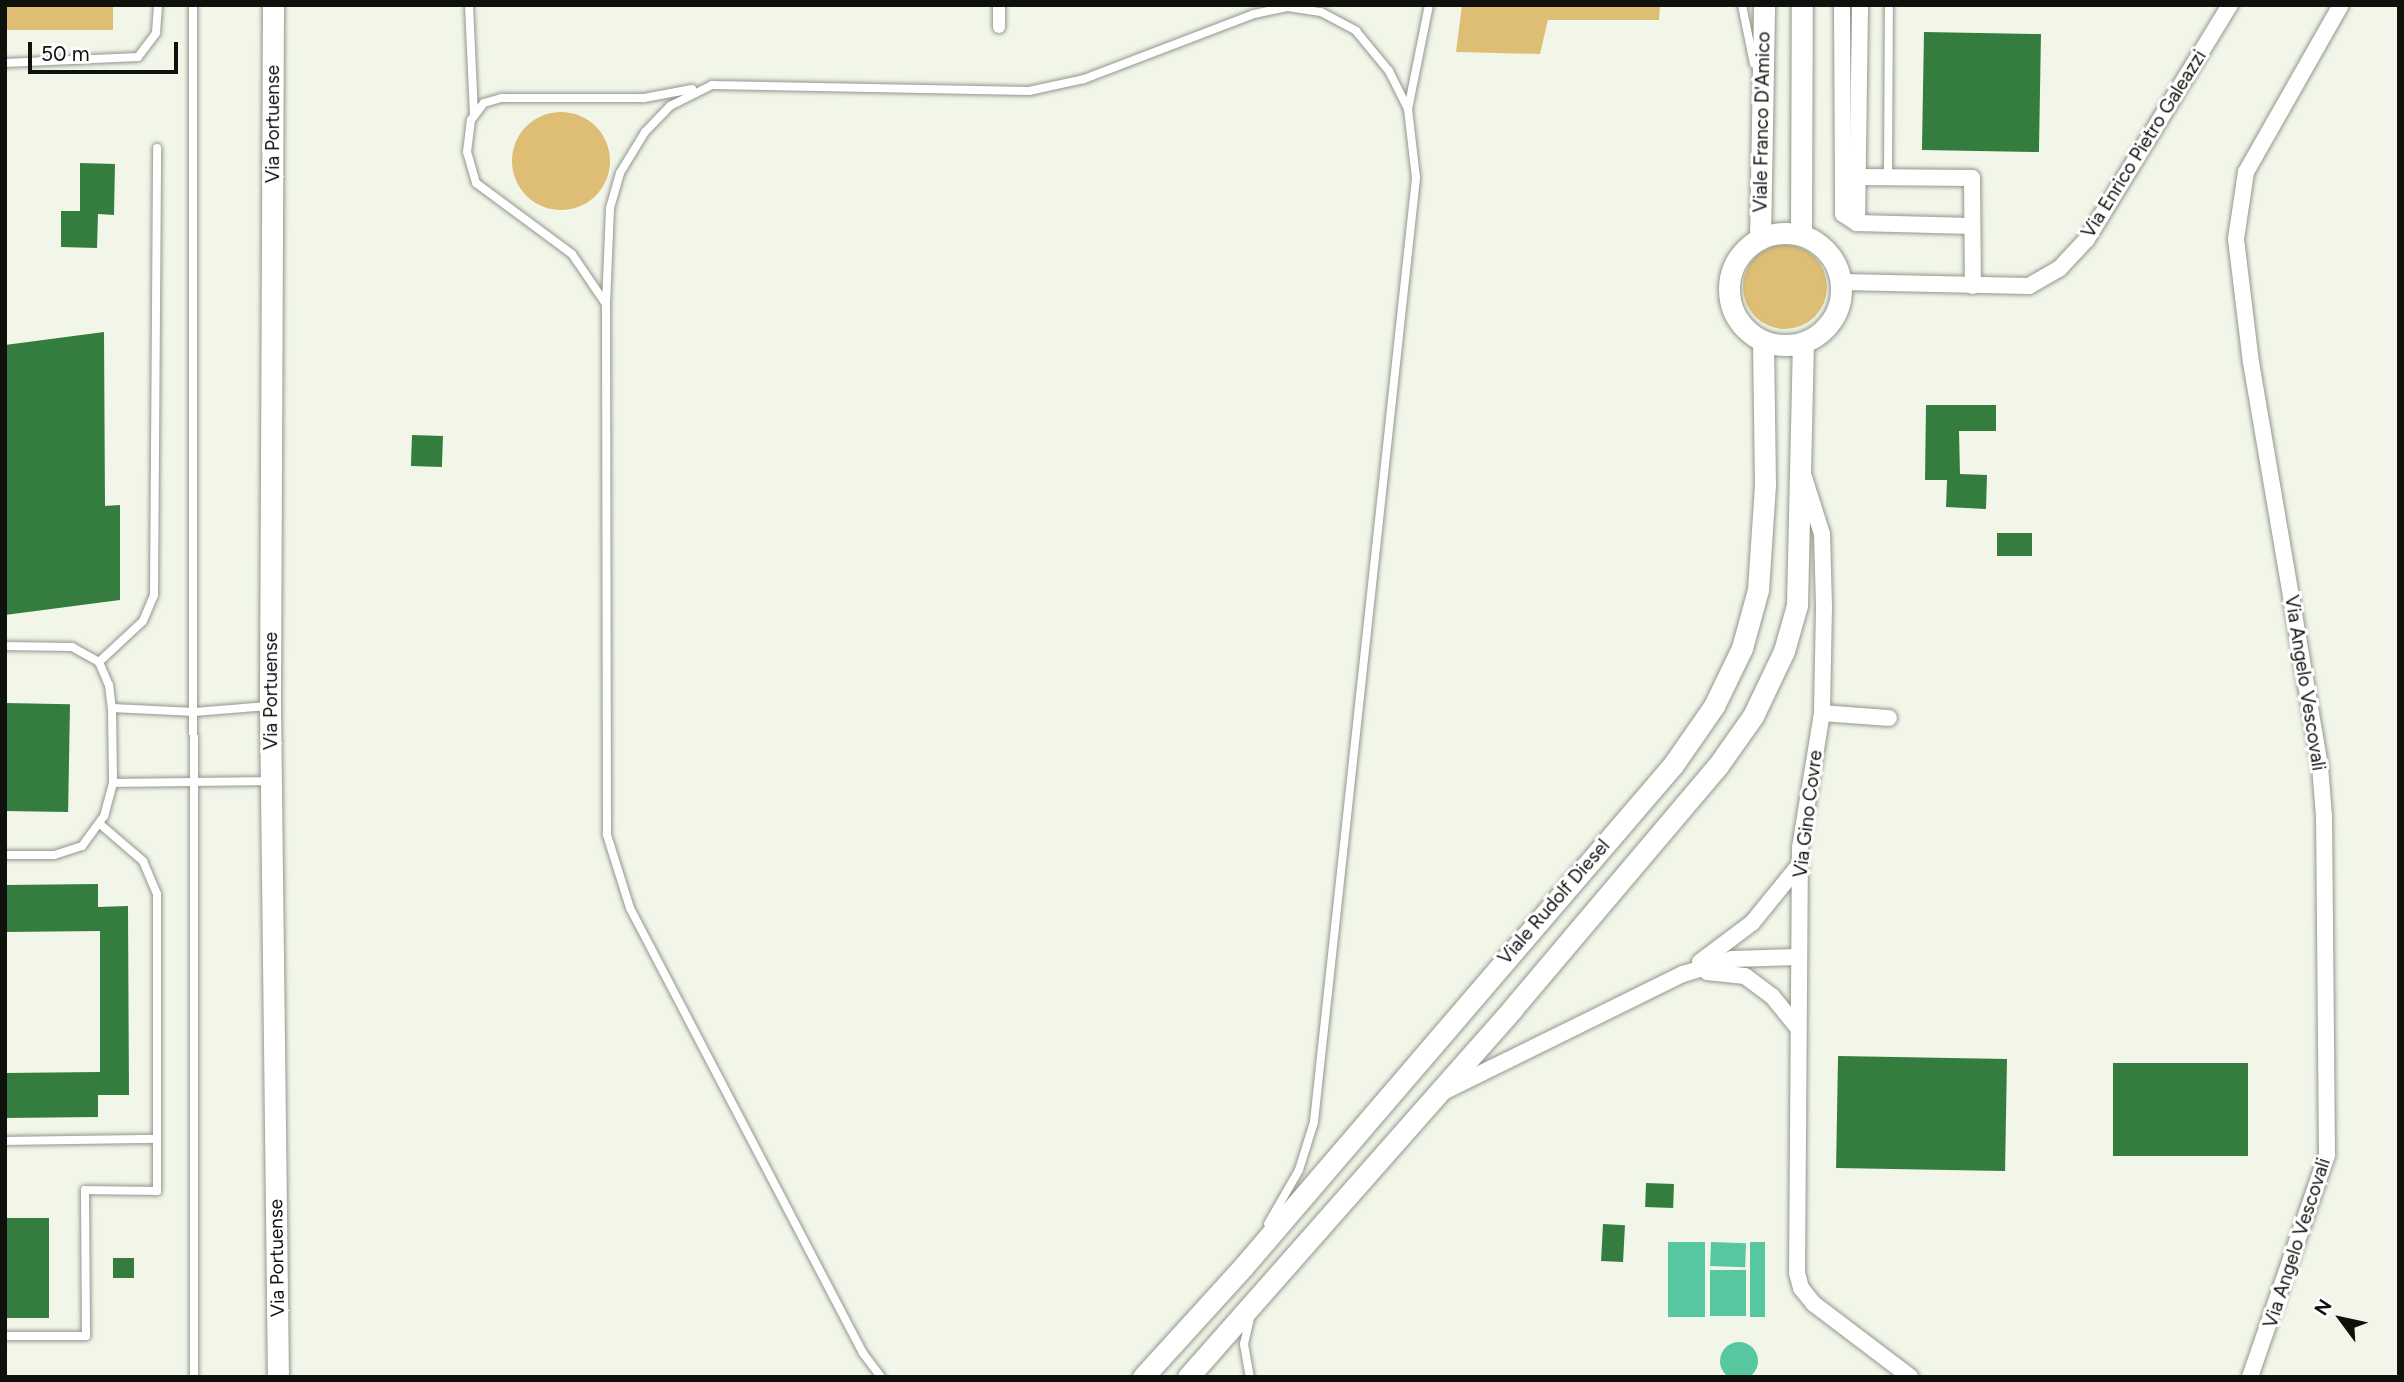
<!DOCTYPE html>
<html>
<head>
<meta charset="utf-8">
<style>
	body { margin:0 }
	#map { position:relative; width:2404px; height:1382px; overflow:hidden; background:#f1f6e9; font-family:Figtree,sans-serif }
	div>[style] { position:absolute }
	.green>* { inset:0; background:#debd75; transform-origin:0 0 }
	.round { border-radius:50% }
	.water>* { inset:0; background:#56c79e; transform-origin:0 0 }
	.building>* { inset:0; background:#357d3e; transform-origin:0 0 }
	.roads { filter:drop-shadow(0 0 2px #92978c) drop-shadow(0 0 2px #92978c) }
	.service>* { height:8px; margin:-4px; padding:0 4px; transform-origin:4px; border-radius:4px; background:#fff }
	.pedestrian>* { height:12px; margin:-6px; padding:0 6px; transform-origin:6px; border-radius:6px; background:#fff }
	.minor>* { height:16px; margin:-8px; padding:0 8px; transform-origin:8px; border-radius:8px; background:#fff }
	.tertiary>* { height:21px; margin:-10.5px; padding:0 10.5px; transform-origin:10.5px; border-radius:10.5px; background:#fff }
	.tertiary>.ring { margin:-10.5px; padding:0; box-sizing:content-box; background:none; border:21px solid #fff; border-radius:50% }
	span { translate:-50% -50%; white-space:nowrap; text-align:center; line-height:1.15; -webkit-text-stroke:6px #fff; paint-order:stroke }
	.street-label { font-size:19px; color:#0f110c }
	.frame { position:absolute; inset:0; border:7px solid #0f110c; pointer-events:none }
	.north { position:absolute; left:2306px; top:1284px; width:70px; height:70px; -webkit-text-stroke:5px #fff; paint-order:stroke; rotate:303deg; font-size:19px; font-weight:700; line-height:28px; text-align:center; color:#0f110c }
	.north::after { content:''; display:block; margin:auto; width:24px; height:32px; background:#0f110c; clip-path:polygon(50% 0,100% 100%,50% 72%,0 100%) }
	.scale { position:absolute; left:28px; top:42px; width:150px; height:32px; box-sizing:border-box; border:4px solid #0f110c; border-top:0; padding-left:9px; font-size:21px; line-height:24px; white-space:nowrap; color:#0f110c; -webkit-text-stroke:5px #fff; paint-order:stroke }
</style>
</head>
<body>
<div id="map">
	<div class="green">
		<i style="left:5px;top:5px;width:108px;height:25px"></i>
		<i style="clip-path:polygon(1462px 5px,1660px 5px,1659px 20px,1548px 20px,1540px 54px,1456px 52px)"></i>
		<i class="round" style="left:512px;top:112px;width:98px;height:98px"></i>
		<i class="round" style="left:1743px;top:245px;width:84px;height:84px"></i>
	</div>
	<div class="water">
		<i style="left:1668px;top:1242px;width:37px;height:75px"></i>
		<i style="left:1711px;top:1242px;width:35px;height:24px;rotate:2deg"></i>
		<i style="left:1750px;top:1242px;width:15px;height:75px"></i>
		<i style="left:1710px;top:1270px;width:36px;height:46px"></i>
		<i class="round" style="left:1720px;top:1342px;width:38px;height:38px"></i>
	</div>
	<div class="building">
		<i style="left:1924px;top:32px;width:117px;height:118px;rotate:1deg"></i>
		<i style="clip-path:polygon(80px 163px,115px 164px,114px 215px,98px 214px,97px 248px,61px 247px,61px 211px,80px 211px)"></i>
		<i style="clip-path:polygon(104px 332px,105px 506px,120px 505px,120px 600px,5px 615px,5px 345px)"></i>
		<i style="clip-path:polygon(1926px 405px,1996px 405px,1996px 431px,1959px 431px,1960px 474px,1987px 475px,1986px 509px,1946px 507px,1947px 480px,1925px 480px)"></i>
		<i style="left:412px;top:435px;width:31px;height:31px;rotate:2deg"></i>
		<i style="left:1997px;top:533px;width:35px;height:23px"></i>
		<i style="left:5px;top:703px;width:65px;height:108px;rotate:1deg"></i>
		<i style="clip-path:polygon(98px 884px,98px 907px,128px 906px,129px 1095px,98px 1095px,98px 1117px,5px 1118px,5px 1073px,100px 1072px,100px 931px,5px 932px,5px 885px)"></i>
		<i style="left:2007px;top:1059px;width:112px;height:169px;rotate:91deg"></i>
		<i style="left:2248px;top:1063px;width:93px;height:135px;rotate:90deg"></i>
		<i style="left:1646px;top:1183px;width:28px;height:24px;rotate:2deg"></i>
		<i style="left:5px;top:1218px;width:44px;height:100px"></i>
		<i style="left:1603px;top:1224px;width:22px;height:37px;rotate:3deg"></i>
		<i style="left:113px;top:1258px;width:21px;height:20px"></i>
	</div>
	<div class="roads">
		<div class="service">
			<i style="left:193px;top:5px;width:1372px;rotate:89.96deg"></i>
			<i style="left:469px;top:5px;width:109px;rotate:87.4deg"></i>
			<i style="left:1742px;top:5px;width:60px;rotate:78.5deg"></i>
			<i style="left:5px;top:63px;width:133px;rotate:-2.6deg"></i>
			<i style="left:138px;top:57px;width:30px;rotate:-53deg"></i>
			<i style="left:156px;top:33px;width:28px;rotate:-86deg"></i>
			<i style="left:1408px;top:109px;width:106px;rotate:-78.6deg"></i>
			<i style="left:1888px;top:176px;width:171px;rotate:-89.7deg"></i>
			<i style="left:606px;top:304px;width:60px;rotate:-124.2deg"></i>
			<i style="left:572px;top:254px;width:119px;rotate:-143.5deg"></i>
			<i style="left:476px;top:183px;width:32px;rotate:-106deg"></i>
			<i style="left:467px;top:152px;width:32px;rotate:-83deg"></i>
			<i style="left:471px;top:120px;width:21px;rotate:-53deg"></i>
			<i style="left:484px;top:103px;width:19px;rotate:-16deg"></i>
			<i style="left:502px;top:98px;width:142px"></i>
			<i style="left:644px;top:98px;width:49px;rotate:-10.6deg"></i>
			<i style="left:5px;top:646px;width:67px;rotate:0.9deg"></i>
			<i style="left:72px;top:647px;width:31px;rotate:29deg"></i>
			<i style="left:99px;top:662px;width:25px;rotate:67deg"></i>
			<i style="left:109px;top:685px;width:23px;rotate:83deg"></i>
			<i style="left:112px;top:708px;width:75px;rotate:89.2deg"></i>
			<i style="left:113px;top:783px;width:34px;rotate:105deg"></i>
			<i style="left:104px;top:816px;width:37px;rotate:126deg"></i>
			<i style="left:82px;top:846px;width:29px;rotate:162deg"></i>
			<i style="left:54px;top:855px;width:49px;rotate:180deg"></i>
			<i style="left:99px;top:662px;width:60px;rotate:-43deg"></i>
			<i style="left:143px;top:621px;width:28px;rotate:-67deg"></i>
			<i style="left:154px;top:595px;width:447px;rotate:-89.6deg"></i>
			<i style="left:112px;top:708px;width:83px;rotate:2.8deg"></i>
			<i style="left:195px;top:712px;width:72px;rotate:-4.8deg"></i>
			<i style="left:113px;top:783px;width:158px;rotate:-0.7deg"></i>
			<i style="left:5px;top:1141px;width:152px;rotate:-0.8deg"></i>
			<i style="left:1250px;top:1318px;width:27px;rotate:103deg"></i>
			<i style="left:1244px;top:1344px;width:34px;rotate:80deg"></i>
			<i style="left:5px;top:1336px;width:81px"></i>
			<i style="left:86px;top:1336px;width:146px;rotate:-90.4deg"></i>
			<i style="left:85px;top:1190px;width:72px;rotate:0.8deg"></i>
			<i style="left:157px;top:1191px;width:297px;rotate:-90deg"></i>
			<i style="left:157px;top:894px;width:36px;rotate:-113deg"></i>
			<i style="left:143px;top:861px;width:57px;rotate:-139.3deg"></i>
			<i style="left:881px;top:1377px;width:30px;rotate:-127deg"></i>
			<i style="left:863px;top:1353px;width:502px;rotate:-117.64deg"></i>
			<i style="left:630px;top:908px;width:77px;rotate:-107.5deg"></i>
			<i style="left:607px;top:835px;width:531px;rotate:-90.11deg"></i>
			<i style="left:606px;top:304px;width:96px;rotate:-87.6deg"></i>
			<i style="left:610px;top:208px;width:36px;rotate:-74deg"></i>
			<i style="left:620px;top:173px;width:48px;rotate:-58.6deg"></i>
			<i style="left:645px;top:132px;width:36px;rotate:-46deg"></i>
			<i style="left:670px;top:106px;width:47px;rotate:-26.6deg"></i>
			<i style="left:712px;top:85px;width:317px;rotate:1.1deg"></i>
			<i style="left:1029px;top:91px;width:56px;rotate:-12.3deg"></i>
			<i style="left:1084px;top:79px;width:182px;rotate:-20.9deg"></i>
			<i style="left:1254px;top:14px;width:35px;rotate:-12deg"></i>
			<i style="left:1288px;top:7px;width:33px;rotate:9deg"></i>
			<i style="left:1321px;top:12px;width:40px;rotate:28deg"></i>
			<i style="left:1356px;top:31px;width:52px;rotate:50.5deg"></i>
			<i style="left:1389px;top:71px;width:42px;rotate:63.4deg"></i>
			<i style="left:1408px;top:109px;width:69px;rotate:83.4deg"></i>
			<i style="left:1416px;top:178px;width:949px;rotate:96.17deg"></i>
			<i style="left:1314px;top:1122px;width:50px;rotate:107.4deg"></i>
			<i style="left:1299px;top:1170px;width:62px;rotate:119.9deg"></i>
		</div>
		<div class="pedestrian">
			<i style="left:999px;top:27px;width:22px;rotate:-90deg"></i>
		</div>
		<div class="minor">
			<i style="left:1842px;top:5px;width:209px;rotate:89.7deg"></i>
			<i style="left:1843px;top:214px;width:17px;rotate:33deg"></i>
			<i style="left:1857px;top:223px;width:115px;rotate:1.5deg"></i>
			<i style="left:1858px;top:177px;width:114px;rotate:0.5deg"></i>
			<i style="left:1972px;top:178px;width:108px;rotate:89.5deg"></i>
			<i style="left:1857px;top:223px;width:218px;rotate:-89.2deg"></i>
			<i style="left:1842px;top:282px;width:187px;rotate:1.2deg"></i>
			<i style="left:2029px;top:286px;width:34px;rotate:-30deg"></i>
			<i style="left:2059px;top:269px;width:41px;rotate:-47deg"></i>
			<i style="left:2087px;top:239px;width:274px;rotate:-58.6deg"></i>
			<i style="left:1803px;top:474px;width:63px;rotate:72.4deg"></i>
			<i style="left:1822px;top:534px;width:73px;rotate:88.4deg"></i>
			<i style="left:1824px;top:607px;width:106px;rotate:91.1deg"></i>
			<i style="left:1822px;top:713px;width:137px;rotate:99.3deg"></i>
			<i style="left:1800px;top:848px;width:425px;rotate:90.4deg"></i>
			<i style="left:1797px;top:1273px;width:16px;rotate:75deg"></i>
			<i style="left:1801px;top:1288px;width:21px;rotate:51deg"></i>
			<i style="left:1814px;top:1304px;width:121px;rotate:37.2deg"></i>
			<i style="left:1822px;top:713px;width:67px;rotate:4.3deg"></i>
			<i style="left:1700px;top:962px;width:65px;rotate:-36.9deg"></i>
			<i style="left:1752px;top:923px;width:76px;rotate:-50.9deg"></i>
			<i style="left:1707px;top:972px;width:38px;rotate:6deg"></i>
			<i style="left:1745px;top:976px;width:34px;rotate:37deg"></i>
			<i style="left:1772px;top:996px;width:40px;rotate:51deg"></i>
			<i style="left:1441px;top:1093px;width:270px;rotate:-26.2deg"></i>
			<i style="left:1683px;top:974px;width:51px;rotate:-17deg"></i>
			<i style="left:1732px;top:959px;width:65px;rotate:-1.8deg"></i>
			<i style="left:2250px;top:1377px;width:235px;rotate:-70.9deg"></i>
			<i style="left:2327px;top:1155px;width:339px;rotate:-90.5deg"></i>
			<i style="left:2324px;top:816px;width:50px;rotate:-94.6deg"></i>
			<i style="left:2320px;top:766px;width:409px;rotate:-99.7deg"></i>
			<i style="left:2251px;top:363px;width:125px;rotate:-96.9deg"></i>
			<i style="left:2236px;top:239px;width:68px;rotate:-81.5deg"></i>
			<i style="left:2246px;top:172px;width:192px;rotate:-60.4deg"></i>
		</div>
		<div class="tertiary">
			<i style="left:273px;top:5px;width:701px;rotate:90.25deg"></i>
			<i style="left:270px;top:706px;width:671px;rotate:89.32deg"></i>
			<i class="ring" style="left:1729px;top:233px;width:91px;height:91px"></i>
			<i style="left:1801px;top:235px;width:230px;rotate:-89.8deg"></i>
			<i style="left:1760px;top:239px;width:234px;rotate:-89deg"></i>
			<i style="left:1143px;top:1377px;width:149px;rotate:-47.7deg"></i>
			<i style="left:1243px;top:1267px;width:661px;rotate:-49.42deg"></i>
			<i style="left:1673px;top:765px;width:72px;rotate:-55.2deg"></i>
			<i style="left:1714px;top:706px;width:64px;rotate:-64.2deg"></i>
			<i style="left:1742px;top:648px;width:60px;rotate:-74.6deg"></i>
			<i style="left:1758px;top:590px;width:106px;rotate:-86.2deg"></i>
			<i style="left:1765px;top:484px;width:142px;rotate:-90.8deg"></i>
			<i style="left:1188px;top:1377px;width:492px;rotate:-48.6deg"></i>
			<i style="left:1513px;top:1008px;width:316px;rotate:-49.8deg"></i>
			<i style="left:1717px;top:767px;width:62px;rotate:-54.8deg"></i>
			<i style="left:1753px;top:716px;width:72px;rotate:-64.5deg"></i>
			<i style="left:1784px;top:651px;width:48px;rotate:-74.2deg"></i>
			<i style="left:1797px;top:605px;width:262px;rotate:-88.7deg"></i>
		</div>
	</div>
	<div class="street-label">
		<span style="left:1762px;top:122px;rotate:-89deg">Viale Franco D'Amico</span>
		<span style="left:273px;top:124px;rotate:-90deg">Via Portuense</span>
		<span style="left:2144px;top:144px;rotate:-58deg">Via Enrico Pietro Galeazzi</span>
		<span style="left:2305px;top:683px;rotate:81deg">Via Angelo Vescovali</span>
		<span style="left:271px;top:691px;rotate:-90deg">Via Portuense</span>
		<span style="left:1808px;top:814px;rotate:-83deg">Via Gino Covre</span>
		<span style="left:1554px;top:902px;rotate:-49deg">Viale Rudolf Diesel</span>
		<span style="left:2297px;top:1243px;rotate:-72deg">Via Angelo Vescovali</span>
		<span style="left:277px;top:1258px;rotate:-91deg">Via Portuense</span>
	</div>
	<div class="frame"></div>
	<div class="north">N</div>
	<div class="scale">50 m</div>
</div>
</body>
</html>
